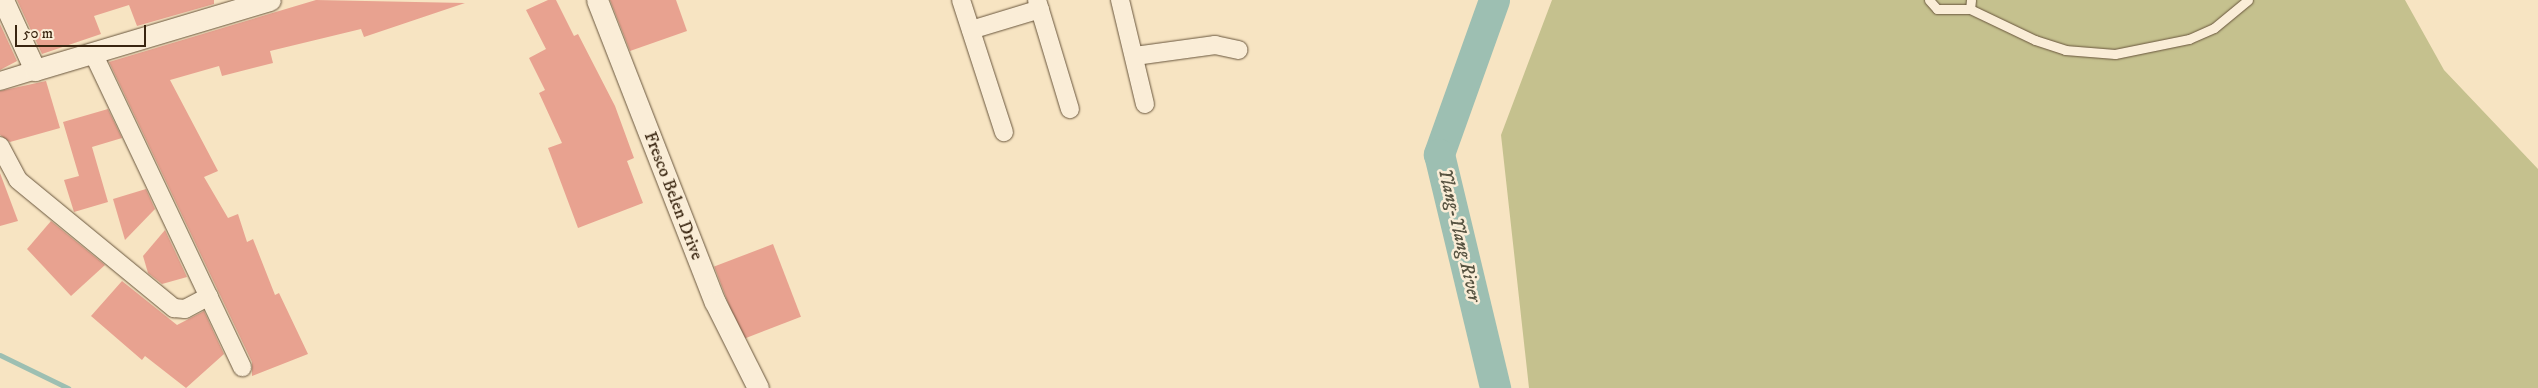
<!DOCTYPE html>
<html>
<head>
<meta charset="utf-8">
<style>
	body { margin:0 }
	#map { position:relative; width:2538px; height:388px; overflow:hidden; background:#f7e4c2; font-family:"IM FELL DW Pica",serif }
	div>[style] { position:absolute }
	.green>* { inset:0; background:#c5c18e }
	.stream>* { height:5px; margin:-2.5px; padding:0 2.5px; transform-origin:2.5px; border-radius:2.5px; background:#9dbfb2 }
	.river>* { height:31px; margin:-15.5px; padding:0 15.5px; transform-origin:15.5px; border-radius:15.5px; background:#9dbfb2 }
	.building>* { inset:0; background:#e8a290; transform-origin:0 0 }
	.roads { filter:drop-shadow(0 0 1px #68553c) drop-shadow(0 0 1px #68553c) }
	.service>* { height:9px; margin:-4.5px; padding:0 4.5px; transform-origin:4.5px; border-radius:4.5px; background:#faedd7 }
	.minor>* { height:18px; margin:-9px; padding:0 9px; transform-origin:9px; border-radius:9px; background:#faedd7 }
	.tertiary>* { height:21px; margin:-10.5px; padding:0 10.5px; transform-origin:10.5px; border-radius:10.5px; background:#faedd7 }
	span { translate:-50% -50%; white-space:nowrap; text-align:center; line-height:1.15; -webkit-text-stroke:5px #faedd7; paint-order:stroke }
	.street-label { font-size:18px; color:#392510 }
	.water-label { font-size:19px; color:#575341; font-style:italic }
	.scale { position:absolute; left:15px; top:25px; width:131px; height:22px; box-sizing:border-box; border:2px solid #392510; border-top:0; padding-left:6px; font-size:15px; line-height:18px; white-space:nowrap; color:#392510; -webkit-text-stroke:4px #faedd7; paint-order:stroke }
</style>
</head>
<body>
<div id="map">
	<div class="green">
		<i style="clip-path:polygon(1552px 0,2405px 0,2444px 70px,2538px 169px,2538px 388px,1529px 388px,1501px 135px)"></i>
	</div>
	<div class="stream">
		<i style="left:0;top:355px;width:76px;rotate:25.9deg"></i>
	</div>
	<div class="river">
		<i style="left:1494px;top:0;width:164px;rotate:109.7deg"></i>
		<i style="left:1439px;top:154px;width:241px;rotate:76.5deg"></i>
	</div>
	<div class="building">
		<i style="clip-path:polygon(17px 0,214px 0,214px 4px,137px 26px,129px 5px,94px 16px,101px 34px,42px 54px)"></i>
		<i style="clip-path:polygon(316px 0,465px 3px,364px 37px,361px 29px,270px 51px,273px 63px,222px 76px,219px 66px,170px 80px,218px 171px,204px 177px,228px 218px,238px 214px,247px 242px,253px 239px,275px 295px,279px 293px,308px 354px,252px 376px,252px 362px,109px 62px)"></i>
		<i style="clip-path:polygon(548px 0,556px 0,574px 36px,578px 34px,615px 106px,634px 158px,627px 161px,643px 203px,578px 228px,548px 148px,562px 143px,539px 93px,545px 90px,529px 58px,546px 49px,526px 10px)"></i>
		<i style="clip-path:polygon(610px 0,676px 0,687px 31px,630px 51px)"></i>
		<i style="clip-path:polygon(0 24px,17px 61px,0 70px)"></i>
		<i style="clip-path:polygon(46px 81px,60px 128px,10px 142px,0 135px,0 91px)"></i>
		<i style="clip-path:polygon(108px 109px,122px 138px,92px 147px,108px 202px,74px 212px,64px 180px,79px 176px,63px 122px)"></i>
		<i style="clip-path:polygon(0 173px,18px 221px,0 226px)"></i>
		<i style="clip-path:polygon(146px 189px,155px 209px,125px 240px,113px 199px)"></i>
		<i style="clip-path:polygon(51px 221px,105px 265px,71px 296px,27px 249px)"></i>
		<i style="clip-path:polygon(165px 230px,187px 277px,162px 284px,148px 273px,143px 256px)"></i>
		<i style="left:773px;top:244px;width:78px;height:63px;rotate:69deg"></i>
		<i style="clip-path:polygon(122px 281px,177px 325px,204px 311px,224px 354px,186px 388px,145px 356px,142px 360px,91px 316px)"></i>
	</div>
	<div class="roads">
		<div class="service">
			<i style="left:1929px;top:0;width:12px;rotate:48deg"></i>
			<i style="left:1937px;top:9px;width:33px"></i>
			<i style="left:1971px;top:0;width:9px;rotate:96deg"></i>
			<i style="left:1970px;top:9px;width:72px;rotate:25.5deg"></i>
			<i style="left:2035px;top:40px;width:32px;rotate:18deg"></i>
			<i style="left:2065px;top:50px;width:50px;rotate:4.6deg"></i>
			<i style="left:2115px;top:54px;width:76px;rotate:-11.5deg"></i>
			<i style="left:2189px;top:39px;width:27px;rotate:-24deg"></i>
			<i style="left:2214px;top:28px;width:44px;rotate:-39.5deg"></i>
		</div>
		<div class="minor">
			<i style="left:961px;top:0;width:139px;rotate:72deg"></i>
			<i style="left:1037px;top:0;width:114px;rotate:73.2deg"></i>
			<i style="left:1120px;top:0;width:107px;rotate:76.5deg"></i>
			<i style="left:971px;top:30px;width:72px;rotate:-16.9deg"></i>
			<i style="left:93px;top:53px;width:348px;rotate:64.6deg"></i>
			<i style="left:1135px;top:56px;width:81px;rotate:-7.8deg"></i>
			<i style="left:1215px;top:45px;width:24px;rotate:12deg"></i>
			<i style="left:0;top:81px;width:37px;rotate:-17deg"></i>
			<i style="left:0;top:146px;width:38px;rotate:62deg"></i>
			<i style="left:18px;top:180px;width:202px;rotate:39.4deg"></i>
			<i style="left:174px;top:308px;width:11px;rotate:5deg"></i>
			<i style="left:185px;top:309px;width:27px;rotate:-28deg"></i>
		</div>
		<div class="tertiary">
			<i style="left:3px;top:0;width:77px;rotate:65.4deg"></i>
			<i style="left:35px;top:70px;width:245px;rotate:-16.6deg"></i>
			<i style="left:597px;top:0;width:324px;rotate:68.7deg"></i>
			<i style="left:715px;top:302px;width:96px;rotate:63.4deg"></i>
		</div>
	</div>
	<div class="street-label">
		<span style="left:673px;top:196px;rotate:69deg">Fresco Belen Drive</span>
	</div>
	<div class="water-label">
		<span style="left:1459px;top:235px;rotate:77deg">Ylang-Ylang River</span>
	</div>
	<div class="scale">50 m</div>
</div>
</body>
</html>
